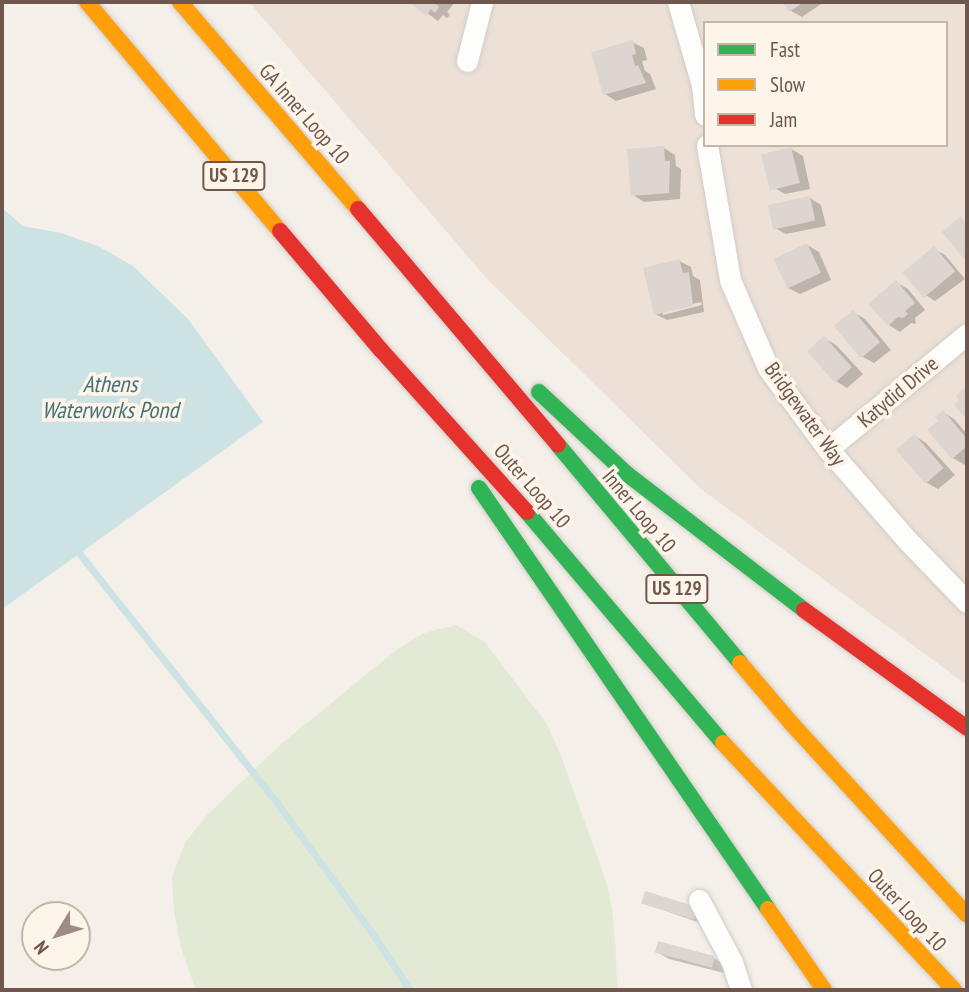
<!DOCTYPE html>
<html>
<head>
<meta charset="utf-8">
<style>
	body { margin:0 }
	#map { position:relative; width:969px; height:992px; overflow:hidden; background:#f4efe9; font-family:"PT Sans Narrow",sans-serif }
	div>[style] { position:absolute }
	.residential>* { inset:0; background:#ede1d7 }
	.green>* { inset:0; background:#e2ead5 }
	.water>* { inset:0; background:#cce2e3 }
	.shadow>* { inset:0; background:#0003 }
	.stream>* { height:7px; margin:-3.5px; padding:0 3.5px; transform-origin:3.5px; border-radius:3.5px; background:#cce2e3 }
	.building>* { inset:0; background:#ddd5cf; transform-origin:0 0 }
	.roads { filter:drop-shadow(0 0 2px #d3ccc7) drop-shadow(0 0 2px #d3ccc7) }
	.street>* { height:21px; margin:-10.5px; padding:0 10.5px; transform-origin:10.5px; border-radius:10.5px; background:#fdfdfc }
	.fast>* { height:16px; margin:-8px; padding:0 8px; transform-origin:8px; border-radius:8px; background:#30b455 }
	.slow>* { height:16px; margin:-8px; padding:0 8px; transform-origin:8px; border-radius:8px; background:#ff9f0a }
	.jam>* { height:16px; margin:-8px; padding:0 8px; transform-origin:8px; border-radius:8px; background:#e5322d }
	span { translate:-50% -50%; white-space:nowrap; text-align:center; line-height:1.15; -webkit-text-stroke:7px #fdf4ea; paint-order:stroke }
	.shield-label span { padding:2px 5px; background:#fdf4ea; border:2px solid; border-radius:5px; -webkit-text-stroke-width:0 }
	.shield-label { font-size:19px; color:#6f574d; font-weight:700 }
	.street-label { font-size:21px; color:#6f574d }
	.water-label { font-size:23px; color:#467379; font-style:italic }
	.frame { position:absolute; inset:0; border:4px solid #6f574d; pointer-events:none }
	.legend { position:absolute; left:703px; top:21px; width:245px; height:126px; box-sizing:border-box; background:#fdf4ea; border:2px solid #c4b5ab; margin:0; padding:9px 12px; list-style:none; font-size:21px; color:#6f574d }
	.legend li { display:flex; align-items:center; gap:14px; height:35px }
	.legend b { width:35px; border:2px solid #c4b5ab }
	.north { position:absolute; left:21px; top:901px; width:70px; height:70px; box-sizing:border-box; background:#fdf4ea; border:2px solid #c4b5ab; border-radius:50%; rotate:232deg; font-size:19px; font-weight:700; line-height:28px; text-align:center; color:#6f574d }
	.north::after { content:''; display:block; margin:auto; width:24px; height:32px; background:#9e8c84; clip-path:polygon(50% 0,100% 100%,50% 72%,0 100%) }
</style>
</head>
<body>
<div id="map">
	<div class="residential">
		<i style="clip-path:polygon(evenodd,249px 2px,967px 2px,967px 685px,701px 489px,488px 280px,249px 2px,705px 23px,946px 23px,946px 145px,705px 145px,705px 23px)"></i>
	</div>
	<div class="green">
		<i style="clip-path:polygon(456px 625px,485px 642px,546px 723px,560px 753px,607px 884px,613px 916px,618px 990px,196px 990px,181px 948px,174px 912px,172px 877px,185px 843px,206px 816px,280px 745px,395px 651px,424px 633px)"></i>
	</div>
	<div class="water">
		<i style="clip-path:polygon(2px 208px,23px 226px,61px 233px,98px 246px,133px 266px,188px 319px,263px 422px,2px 609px)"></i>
	</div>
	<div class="shadow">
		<i style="clip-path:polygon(412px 2px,455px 2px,447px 12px,450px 15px,447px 18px,443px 15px,438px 21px)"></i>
		<i style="clip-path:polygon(784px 2px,824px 2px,802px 17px,791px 11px)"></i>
		<i style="clip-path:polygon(632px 42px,644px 48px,647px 60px,642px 61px,645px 71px,650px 74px,656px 89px,616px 101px,605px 94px)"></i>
		<i style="clip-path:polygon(664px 148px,675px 155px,676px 166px,681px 169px,680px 199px,644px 202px,633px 195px)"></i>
		<i style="clip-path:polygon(791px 149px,803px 156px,810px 189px,785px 194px,773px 187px)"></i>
		<i style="clip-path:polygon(810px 198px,821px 205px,826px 226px,786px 234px,775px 228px)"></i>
		<i style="clip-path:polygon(807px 245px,819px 252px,831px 280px,800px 294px,788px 288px)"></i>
		<i style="clip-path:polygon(934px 249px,945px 255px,965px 279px,935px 301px,924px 294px)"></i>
		<i style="clip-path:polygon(evenodd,679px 261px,691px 267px,693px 276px,700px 280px,704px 312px,667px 320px,655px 314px,679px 261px,701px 302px,702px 305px,663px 315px,663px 311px,701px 302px)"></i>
		<i style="clip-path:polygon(896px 282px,908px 289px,925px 310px,915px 318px,916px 324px,911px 323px,900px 332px,889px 325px)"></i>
		<i style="clip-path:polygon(853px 312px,865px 319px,891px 350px,874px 363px,863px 357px)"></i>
		<i style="clip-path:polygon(824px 338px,836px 345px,863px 374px,847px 388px,836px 381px)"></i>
		<i style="clip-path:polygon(943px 412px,954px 419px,967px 434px,965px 465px,953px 458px,930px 430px,940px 421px)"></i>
		<i style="clip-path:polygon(915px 436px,926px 443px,955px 475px,938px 489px,927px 483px)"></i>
		<i style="clip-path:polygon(643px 903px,709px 915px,706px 925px)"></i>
		<i style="clip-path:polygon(657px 952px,714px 958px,726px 965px,724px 973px,669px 959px)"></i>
	</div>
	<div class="stream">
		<i style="left:79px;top:553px;width:319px;rotate:51.6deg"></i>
		<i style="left:277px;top:803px;width:157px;rotate:53.8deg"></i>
		<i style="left:370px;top:930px;width:72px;rotate:56.3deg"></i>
	</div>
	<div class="building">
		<i style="clip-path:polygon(409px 2px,438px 2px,436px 4px,439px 7px,435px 13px,431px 9px,426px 16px)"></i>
		<i style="clip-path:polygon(782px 2px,804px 2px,789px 12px)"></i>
		<i style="clip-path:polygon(633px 40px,636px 54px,632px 55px,635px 66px,638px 65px,646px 83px,603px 95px,591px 52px)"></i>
		<i style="clip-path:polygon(664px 146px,665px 161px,670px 161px,669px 193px,631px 196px,627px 149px)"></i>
		<i style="left:791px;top:147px;width:37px;height:31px;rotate:76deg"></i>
		<i style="left:810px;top:196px;width:25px;height:43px;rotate:78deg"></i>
		<i style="clip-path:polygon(961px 216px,967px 225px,967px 263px,942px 232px)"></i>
		<i style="left:807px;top:243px;width:33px;height:37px;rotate:65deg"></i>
		<i style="left:934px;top:246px;width:33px;height:41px;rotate:50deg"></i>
		<i style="clip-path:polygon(679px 259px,683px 273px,689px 272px,693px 306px,654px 315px,643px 268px)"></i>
		<i style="clip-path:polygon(896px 280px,915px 303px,905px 311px,908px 314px,903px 318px,898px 317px,888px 326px,868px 304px)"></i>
		<i style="left:853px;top:310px;width:42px;height:25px;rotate:50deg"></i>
		<i style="left:824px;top:336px;width:42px;height:23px;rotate:48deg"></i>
		<i style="clip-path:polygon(967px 386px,967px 420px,954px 405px,959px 400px,956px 396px)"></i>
		<i style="clip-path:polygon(943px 410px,967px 439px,967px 446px,952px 459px,927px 430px,938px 421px,935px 417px)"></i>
		<i style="left:914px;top:434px;width:45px;height:24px;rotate:49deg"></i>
		<i style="left:645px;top:891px;width:55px;height:13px;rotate:17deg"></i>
		<i style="left:658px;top:941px;width:59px;height:12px;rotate:15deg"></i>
	</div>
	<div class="roads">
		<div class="street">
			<i style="left:678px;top:2px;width:86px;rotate:73.9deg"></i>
			<i style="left:702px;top:85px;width:30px;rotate:84deg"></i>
			<i style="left:467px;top:61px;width:61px;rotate:-75.7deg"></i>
			<i style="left:707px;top:145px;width:137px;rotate:80.3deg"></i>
			<i style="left:730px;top:280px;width:96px;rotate:66.6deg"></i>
			<i style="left:768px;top:368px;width:101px;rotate:53.5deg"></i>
			<i style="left:828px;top:449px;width:122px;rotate:49deg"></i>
			<i style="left:908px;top:541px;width:85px;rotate:46deg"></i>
			<i style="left:828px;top:449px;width:180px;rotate:-39.6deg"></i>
			<i style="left:699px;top:900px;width:70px;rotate:62deg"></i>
			<i style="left:732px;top:962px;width:29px;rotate:72deg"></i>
		</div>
		<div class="fast">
			<i style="left:539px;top:392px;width:120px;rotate:43deg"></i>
			<i style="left:627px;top:474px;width:223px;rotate:37.5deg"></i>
			<i style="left:558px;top:445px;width:284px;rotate:50.1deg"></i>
			<i style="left:479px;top:488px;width:511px;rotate:55.53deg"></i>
			<i style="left:527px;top:512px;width:303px;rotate:49.7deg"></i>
		</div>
		<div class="slow">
			<i style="left:87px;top:2px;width:299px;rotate:49.9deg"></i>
			<i style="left:180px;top:2px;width:273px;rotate:49.3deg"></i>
			<i style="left:740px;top:663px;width:79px;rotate:49.6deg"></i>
			<i style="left:791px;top:723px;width:260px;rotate:47.5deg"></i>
			<i style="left:723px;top:743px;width:338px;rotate:46.9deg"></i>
			<i style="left:768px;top:909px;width:98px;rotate:55.3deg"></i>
		</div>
		<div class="jam">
			<i style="left:358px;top:209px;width:309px;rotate:49.7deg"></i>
			<i style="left:280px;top:231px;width:156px;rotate:49.7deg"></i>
			<i style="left:381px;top:350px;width:218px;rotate:48deg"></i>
			<i style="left:804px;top:610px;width:201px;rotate:35.9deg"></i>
		</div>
	</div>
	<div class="shield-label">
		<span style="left:234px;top:176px">US 129</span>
		<span style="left:677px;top:589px">US 129</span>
	</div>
	<div class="street-label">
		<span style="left:304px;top:114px;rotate:49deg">GA Inner Loop 10</span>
		<span style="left:898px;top:392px;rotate:-40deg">Katydid Drive</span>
		<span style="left:805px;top:414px;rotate:54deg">Bridgewater Way</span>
		<span style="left:532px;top:486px;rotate:49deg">Outer Loop 10</span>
		<span style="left:639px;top:511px;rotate:50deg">Inner Loop 10</span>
		<span style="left:907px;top:910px;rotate:47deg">Outer Loop 10</span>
	</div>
	<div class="water-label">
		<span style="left:110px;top:397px">Athens<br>Waterworks Pond</span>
	</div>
	<div class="frame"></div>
	<ul class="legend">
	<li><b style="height:9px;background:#30b455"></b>Fast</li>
	<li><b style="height:9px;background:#ff9f0a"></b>Slow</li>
	<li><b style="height:9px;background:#e5322d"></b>Jam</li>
	</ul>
	<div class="north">N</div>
</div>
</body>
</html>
